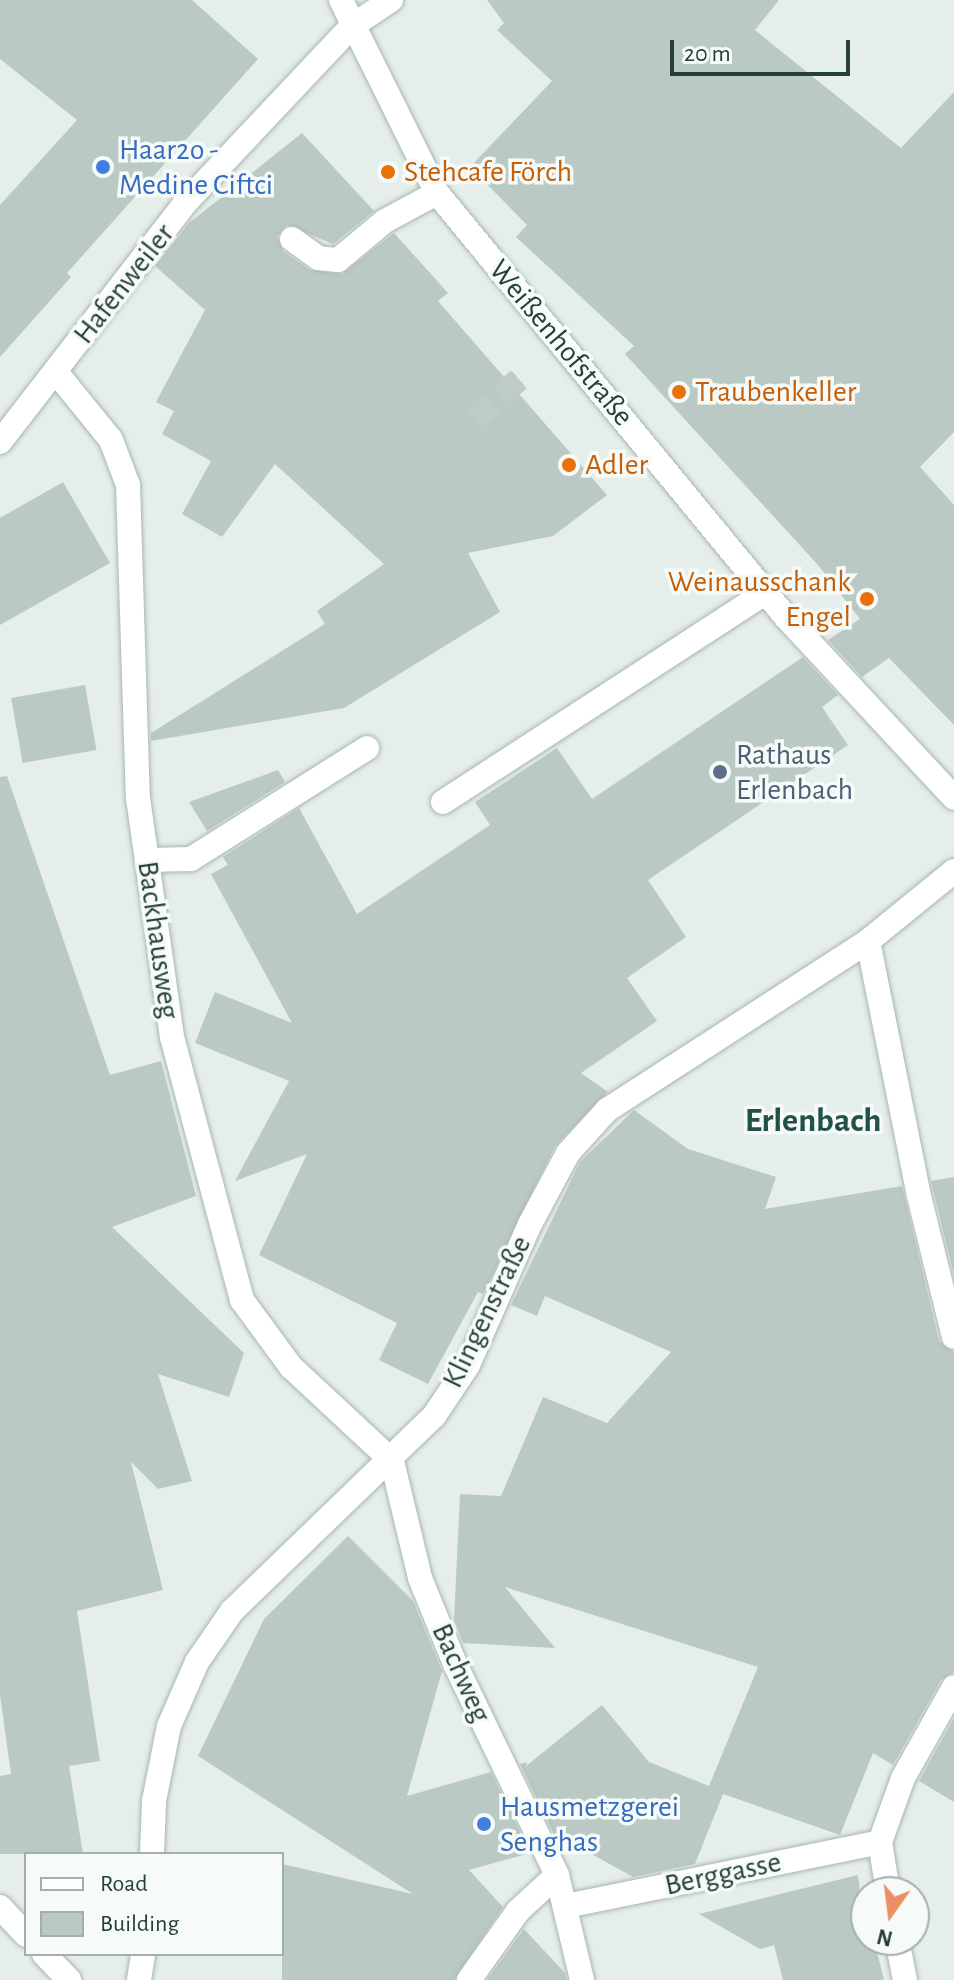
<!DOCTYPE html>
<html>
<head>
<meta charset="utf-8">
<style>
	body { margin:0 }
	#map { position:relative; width:954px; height:1980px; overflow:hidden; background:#e5eeea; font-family:"Alegreya Sans",sans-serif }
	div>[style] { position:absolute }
	.building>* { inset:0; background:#bbc9c4; transform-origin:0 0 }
	.minor-tunnel>* { height:24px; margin-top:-12px; transform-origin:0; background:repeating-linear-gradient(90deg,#bfcbc7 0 24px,transparent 0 36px) }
	.roads { filter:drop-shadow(0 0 2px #a8b6b2) drop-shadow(0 0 2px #a8b6b2) }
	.minor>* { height:24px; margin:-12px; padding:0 12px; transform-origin:12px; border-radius:12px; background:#fff }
	.dots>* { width:22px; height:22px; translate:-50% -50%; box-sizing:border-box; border:4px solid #f6faf8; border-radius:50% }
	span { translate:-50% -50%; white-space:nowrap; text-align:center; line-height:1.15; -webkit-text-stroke:7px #f6faf8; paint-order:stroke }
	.shop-label { font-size:30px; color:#366cbe }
	.left { translate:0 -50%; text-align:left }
	.food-label { font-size:30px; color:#c56008 }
	.right { translate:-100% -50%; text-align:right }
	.street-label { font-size:30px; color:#253f3a }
	.service-label { font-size:30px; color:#4e5e75 }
	.quarter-label { font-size:34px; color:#215148; font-weight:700 }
	.legend { position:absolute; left:24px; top:1852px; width:260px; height:104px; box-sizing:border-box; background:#f6faf8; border:2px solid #a2afac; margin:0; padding:10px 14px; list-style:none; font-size:24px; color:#253f3a }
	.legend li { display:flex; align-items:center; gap:16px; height:40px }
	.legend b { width:40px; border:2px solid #a2afac }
	.north { position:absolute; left:850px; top:1876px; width:80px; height:80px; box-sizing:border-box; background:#f6faf8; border:2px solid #a2afac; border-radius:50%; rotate:194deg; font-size:22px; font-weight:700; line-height:32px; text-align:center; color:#253f3a }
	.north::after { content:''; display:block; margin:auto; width:28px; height:36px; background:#ec8e65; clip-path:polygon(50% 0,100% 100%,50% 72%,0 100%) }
	.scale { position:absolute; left:670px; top:40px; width:180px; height:36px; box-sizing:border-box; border:4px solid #253f3a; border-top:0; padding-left:10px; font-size:24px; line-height:28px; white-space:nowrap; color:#253f3a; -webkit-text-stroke:6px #f6faf8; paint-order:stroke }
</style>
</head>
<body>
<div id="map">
	<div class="building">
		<i style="clip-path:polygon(0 0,192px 0,258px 59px,67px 273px,71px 277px,0 357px,0 205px,77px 120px,0 59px)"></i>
		<i style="clip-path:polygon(487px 0,779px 0,755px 30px,901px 148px,954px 92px,954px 432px,920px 467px,954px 505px,954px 725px,889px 658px,862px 677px,828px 640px,860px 619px,818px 565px,625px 354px,634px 346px,516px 237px,527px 225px,470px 167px,552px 81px,497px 30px,504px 23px)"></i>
		<i style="clip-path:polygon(302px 133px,374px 211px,333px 244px,287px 225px,277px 237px,283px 251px,310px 270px,342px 274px,394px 233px,448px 293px,438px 301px,607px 495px,553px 536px,468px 553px,500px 612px,344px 708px,151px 741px,151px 733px,325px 624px,317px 611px,384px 564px,275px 464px,222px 537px,182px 514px,211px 461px,162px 434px,174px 411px,156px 402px,205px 310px,155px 266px,189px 223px)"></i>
		<i style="clip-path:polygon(63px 482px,110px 563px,0 625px,0 518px)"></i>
		<i style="clip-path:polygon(803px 657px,838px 695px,822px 707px,848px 745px,648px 880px,686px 937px,627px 978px,657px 1021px,581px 1073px,608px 1092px,555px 1146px,483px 1294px,478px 1292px,428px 1384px,379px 1360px,397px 1323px,259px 1255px,307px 1154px,235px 1181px,289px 1081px,195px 1043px,215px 992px,292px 1023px,211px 874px,228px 865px,223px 857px,299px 808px,357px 914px,490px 825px,475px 802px,557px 748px,592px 799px)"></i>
		<i style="left:85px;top:685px;width:66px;height:75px;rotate:80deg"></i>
		<i style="clip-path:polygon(278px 770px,285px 782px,207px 831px,189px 802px)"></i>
		<i style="clip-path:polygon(7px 776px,110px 1075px,161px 1061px,196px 1196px,112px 1227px,244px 1353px,229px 1397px,158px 1374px,192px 1481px,158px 1489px,131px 1462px,163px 1590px,77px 1611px,100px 1761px,69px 1766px,83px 1854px,0 1854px,0 1776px,11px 1774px,0 1695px,0 777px)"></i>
		<i style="clip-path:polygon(634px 1110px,688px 1149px,776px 1177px,765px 1209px,902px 1186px,939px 1341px,954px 1352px,954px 1672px,941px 1680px,893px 1765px,873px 1753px,840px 1835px,723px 1794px,695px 1864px,633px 1877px,570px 1842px,559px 1845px,520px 1764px,527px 1762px,526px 1766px,602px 1705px,649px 1762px,709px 1786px,758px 1667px,505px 1587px,555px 1648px,463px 1643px,454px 1620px,460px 1494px,501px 1496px,543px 1397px,607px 1423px,671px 1352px,545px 1296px,537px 1316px,511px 1305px,580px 1162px)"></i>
		<i style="clip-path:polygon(954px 1177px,954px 1275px,931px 1181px)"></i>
		<i style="clip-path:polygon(348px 1536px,413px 1601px,442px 1671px,407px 1796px,491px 1772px,530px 1853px,469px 1870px,503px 1907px,454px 1980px,282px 1980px,282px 1864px,413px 1894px,198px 1756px,264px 1619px)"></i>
		<i style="clip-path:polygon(954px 1718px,954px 1802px,919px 1781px)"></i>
		<i style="clip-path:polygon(858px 1875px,866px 1940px,874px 1940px,884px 1980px,783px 1980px,774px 1945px,760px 1949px,699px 1914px)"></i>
		<i style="clip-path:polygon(524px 1929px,565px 1973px,567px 1980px,487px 1980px)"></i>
	</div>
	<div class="minor-tunnel">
		<i style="left:474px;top:419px;width:69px;rotate:-41.5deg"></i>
	</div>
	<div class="roads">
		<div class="minor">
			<i style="left:341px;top:0;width:216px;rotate:63.6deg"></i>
			<i style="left:437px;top:193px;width:548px;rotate:50.56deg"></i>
			<i style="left:785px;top:616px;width:248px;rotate:47.1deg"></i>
			<i style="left:292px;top:239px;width:32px;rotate:36deg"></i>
			<i style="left:318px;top:258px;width:20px;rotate:6deg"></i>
			<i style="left:338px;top:260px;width:61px;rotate:-39.7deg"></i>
			<i style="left:385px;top:221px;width:59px;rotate:-28.3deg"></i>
			<i style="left:56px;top:372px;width:87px;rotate:51deg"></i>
			<i style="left:111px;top:440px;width:48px;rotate:69.3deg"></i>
			<i style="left:128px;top:485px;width:313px;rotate:88.2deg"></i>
			<i style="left:138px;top:798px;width:241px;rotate:81.9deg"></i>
			<i style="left:172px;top:1037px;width:272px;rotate:75.1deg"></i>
			<i style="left:242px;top:1300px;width:83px;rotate:53.8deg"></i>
			<i style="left:291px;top:1367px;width:138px;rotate:42.9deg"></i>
			<i style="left:392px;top:1461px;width:120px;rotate:76.5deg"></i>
			<i style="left:420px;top:1578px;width:95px;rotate:67.8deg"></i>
			<i style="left:456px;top:1666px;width:232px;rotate:64.2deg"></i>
			<i style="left:557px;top:1875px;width:108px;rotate:76.6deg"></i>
			<i style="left:0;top:442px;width:306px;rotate:-52.2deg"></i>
			<i style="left:188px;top:200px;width:239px;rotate:-46.7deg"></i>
			<i style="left:352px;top:26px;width:47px;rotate:-33.7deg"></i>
			<i style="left:443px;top:802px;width:385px;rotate:-33deg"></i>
			<i style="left:147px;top:860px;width:44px;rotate:-1.3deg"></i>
			<i style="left:191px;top:859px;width:208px;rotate:-32.2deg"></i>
			<i style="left:868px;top:941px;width:260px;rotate:78.7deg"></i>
			<i style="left:919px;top:1196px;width:145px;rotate:76.1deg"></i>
			<i style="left:152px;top:1854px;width:53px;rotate:-87.8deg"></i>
			<i style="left:154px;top:1801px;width:76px;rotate:-78.7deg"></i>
			<i style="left:169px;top:1726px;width:70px;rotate:-66.4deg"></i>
			<i style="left:197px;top:1662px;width:62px;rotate:-55.5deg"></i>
			<i style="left:232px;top:1611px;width:281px;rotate:-44deg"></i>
			<i style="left:434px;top:1416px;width:61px;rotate:-56.3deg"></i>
			<i style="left:468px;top:1365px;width:154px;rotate:-66.3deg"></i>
			<i style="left:530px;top:1224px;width:81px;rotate:-61.8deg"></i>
			<i style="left:568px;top:1153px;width:58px;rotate:-47.8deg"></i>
			<i style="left:607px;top:1110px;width:311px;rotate:-32.9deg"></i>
			<i style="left:868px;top:941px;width:111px;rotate:-39.1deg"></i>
			<i style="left:888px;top:1892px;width:51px;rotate:-99.1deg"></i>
			<i style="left:880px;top:1842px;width:68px;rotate:-70.2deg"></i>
			<i style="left:903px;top:1778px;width:104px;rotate:-60.7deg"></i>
			<i style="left:566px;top:1906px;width:320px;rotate:-11.5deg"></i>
			<i style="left:0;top:1907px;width:38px;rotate:47deg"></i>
			<i style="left:897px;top:1940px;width:41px;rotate:78.7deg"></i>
			<i style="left:44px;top:1954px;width:36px;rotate:46deg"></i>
			<i style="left:139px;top:1980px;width:26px;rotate:-81deg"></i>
			<i style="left:469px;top:1980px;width:85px;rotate:-54.6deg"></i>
			<i style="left:518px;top:1911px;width:53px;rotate:-42.7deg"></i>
		</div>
	</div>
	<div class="dots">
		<i style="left:103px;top:167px;background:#3f7fe0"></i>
		<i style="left:388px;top:172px;background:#e8710a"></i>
		<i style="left:679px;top:392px;background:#e8710a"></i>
		<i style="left:569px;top:465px;background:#e8710a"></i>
		<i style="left:867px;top:599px;background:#e8710a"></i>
		<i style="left:720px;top:772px;background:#5c6f8a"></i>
		<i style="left:484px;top:1824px;background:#3f7fe0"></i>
	</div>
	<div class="shop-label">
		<span class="left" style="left:119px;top:167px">Haar2o -<br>Medine Ciftci</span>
		<span class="left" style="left:500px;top:1824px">Hausmetzgerei<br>Senghas</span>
	</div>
	<div class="food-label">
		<span class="left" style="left:404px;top:172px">Stehcafe Förch</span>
		<span class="left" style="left:695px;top:392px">Traubenkeller</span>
		<span class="left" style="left:585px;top:465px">Adler</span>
		<span class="right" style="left:851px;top:599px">Weinausschank<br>Engel</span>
	</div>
	<div class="street-label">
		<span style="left:124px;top:284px;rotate:-52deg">Hafenweiler</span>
		<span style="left:561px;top:343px;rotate:50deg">Weißenhofstraße</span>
		<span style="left:158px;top:940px;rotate:82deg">Backhausweg</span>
		<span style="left:487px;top:1312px;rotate:-64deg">Klingenstraße</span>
		<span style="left:461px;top:1673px;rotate:66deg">Bachweg</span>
		<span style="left:723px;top:1874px;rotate:-12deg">Berggasse</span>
	</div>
	<div class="service-label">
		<span class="left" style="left:736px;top:772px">Rathaus<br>Erlenbach</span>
	</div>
	<div class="quarter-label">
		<span style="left:813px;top:1122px">Erlenbach</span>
	</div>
	<ul class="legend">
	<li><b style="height:10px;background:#fff"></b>Road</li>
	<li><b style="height:22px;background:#bbc9c4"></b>Building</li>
	</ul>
	<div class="north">N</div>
	<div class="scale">20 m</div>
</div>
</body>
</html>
